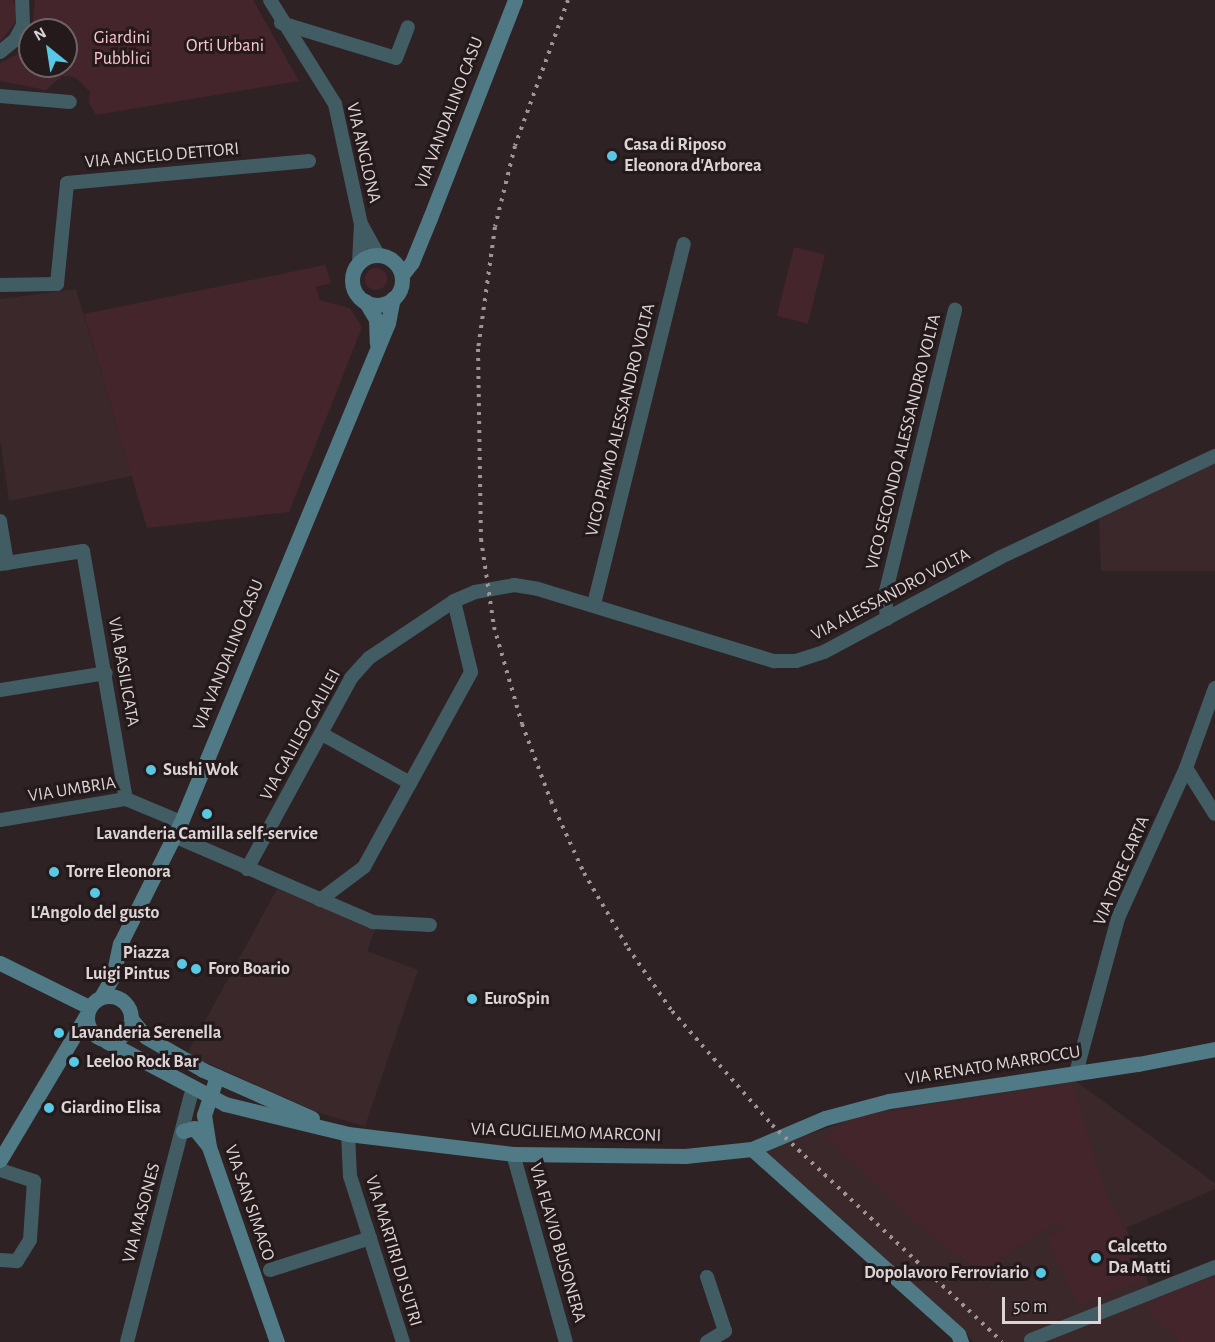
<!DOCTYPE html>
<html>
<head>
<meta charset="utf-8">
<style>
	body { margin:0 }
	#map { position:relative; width:1215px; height:1342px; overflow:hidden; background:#2e2224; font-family:"Alegreya Sans",sans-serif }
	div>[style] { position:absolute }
	.built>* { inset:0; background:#3b282b }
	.green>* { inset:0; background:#45252c; transform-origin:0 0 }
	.round { border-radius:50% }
	.street>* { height:14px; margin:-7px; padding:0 7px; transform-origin:7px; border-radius:7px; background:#415c63 }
	.secondary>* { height:15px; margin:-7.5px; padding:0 7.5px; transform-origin:7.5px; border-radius:7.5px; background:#4f7a86 }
	.secondary>.ring { margin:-7.5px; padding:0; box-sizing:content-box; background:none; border:15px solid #4f7a86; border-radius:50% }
	.rail>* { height:4px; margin-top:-2px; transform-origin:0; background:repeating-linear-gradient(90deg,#9f9597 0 3px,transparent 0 9px) }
	.dots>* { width:16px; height:16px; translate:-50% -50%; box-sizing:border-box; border:3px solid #24191b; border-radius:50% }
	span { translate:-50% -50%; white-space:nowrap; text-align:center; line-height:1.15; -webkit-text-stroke:6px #24191b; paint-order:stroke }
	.park-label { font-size:18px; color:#fbc5ce }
	.street-label { font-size:18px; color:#ddd4d6 }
	.poi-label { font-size:18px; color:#ddd4d6; font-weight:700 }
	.left { translate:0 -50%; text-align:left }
	.right { translate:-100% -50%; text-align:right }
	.north { position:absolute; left:18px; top:18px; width:60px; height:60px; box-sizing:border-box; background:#24191b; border:2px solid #6e6466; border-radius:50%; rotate:330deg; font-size:16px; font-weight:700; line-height:24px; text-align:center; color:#ddd4d6 }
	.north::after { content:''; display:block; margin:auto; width:21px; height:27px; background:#58c8e4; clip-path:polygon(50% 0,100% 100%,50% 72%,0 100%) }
	.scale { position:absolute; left:1002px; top:1297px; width:99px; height:27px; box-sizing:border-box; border:3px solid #ddd4d6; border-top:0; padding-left:8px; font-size:18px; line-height:21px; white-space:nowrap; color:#ddd4d6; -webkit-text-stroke:4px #24191b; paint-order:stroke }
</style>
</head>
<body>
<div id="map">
	<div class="built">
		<i style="clip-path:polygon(76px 289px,132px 476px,9px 501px,0 440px,0 299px)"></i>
		<i style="clip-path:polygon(1207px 464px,1215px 464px,1215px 571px,1101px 571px,1099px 518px)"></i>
		<i style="clip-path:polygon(277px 889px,376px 927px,367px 951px,418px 970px,365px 1126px,322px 1114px,187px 1054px)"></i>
		<i style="clip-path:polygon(1074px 1080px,1215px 1183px,1215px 1189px,1126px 1228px,1157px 1303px,1215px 1342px,974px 1342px,764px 1150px,869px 1113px)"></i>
	</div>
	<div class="green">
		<i style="clip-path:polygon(0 0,13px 0,16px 8px,15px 23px,0 42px)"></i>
		<i style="clip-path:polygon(35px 0,253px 0,299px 81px,96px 115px,89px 103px,90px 92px,75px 77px,62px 76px,46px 90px,0 81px,0 63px,18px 54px,30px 35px,30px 66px,66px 66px,66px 30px,32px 30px)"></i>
		<i style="left:794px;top:247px;width:32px;height:71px;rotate:14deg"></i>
		<i style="clip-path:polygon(325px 265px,331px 283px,316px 287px,320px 300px,350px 308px,362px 327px,289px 512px,147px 528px,84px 314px)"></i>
		<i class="round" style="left:365px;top:268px;width:22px;height:22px"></i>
		<i style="clip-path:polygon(1072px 1084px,1109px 1205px,1113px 1203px,1144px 1279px,1078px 1305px,1047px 1238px,1076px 1218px,1045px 1229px,982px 1271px,944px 1248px,825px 1137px,857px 1116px)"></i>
		<i style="clip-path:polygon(1215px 1275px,1215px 1342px,1181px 1342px,1149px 1312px,1149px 1301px)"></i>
	</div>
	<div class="street">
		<i style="left:270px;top:0;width:123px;rotate:58deg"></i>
		<i style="left:335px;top:104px;width:123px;rotate:77.8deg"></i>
		<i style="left:361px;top:224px;width:39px;rotate:93deg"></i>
		<i style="left:281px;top:23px;width:120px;rotate:16.9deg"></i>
		<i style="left:396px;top:58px;width:33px;rotate:-69deg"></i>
		<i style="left:0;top:52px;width:19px;rotate:-39deg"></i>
		<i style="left:15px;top:40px;width:17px;rotate:-62deg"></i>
		<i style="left:23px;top:25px;width:25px;rotate:-92deg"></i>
		<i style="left:0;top:96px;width:70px;rotate:4.9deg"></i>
		<i style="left:361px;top:224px;width:35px;rotate:61deg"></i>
		<i style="left:0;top:285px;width:57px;rotate:-1deg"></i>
		<i style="left:57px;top:284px;width:101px;rotate:-84.3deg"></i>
		<i style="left:67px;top:183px;width:243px;rotate:-5.2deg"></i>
		<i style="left:0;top:521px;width:43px;rotate:80.5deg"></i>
		<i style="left:0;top:564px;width:84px;rotate:-8.9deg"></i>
		<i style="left:83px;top:551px;width:252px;rotate:80.2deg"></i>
		<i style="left:594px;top:604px;width:371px;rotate:-76deg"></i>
		<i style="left:887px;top:619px;width:24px;rotate:-95deg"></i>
		<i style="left:885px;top:595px;width:294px;rotate:-76.2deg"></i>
		<i style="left:0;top:690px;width:107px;rotate:-9.1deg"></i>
		<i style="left:322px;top:734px;width:101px;rotate:29.1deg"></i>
		<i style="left:1186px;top:768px;width:54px;rotate:57.8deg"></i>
		<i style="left:0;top:820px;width:128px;rotate:-9.5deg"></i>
		<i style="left:126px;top:799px;width:60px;rotate:22.7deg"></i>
		<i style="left:174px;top:836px;width:217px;rotate:23.4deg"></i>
		<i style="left:373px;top:922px;width:57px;rotate:3deg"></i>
		<i style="left:247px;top:869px;width:217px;rotate:-61.4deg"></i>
		<i style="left:351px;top:678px;width:27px;rotate:-48deg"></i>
		<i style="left:369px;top:658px;width:102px;rotate:-33.8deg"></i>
		<i style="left:454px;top:601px;width:23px;rotate:-23deg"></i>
		<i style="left:475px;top:592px;width:40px;rotate:-10deg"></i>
		<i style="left:514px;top:585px;width:24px;rotate:9deg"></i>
		<i style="left:538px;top:589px;width:247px;rotate:17deg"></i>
		<i style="left:774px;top:661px;width:22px"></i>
		<i style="left:796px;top:661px;width:29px;rotate:-18deg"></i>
		<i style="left:824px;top:652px;width:201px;rotate:-28.2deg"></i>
		<i style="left:1001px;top:557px;width:237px;rotate:-25.3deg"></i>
		<i style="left:320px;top:900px;width:55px;rotate:-36.9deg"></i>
		<i style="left:364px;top:867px;width:222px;rotate:-61.2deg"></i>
		<i style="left:471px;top:672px;width:73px;rotate:-103.5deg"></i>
		<i style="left:1076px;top:1073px;width:161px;rotate:-74.8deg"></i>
		<i style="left:1118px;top:918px;width:165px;rotate:-65.6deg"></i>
		<i style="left:1186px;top:768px;width:85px;rotate:-70.1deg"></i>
		<i style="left:348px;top:1134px;width:42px;rotate:87.3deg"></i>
		<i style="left:350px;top:1176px;width:174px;rotate:72.3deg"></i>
		<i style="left:513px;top:1154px;width:195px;rotate:74.3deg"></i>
		<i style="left:0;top:1170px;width:36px;rotate:18deg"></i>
		<i style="left:34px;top:1181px;width:59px;rotate:93.9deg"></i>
		<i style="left:30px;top:1240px;width:25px;rotate:122deg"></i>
		<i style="left:17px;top:1261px;width:17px;rotate:-177deg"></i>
		<i style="left:270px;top:1270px;width:105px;rotate:-17.7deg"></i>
		<i style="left:1031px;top:1340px;width:198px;rotate:-21.6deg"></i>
		<i style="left:127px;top:1342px;width:255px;rotate:-75.5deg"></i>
		<i style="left:707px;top:1342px;width:21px;rotate:-31deg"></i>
		<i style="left:725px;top:1331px;width:57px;rotate:-108.4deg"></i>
	</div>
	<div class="secondary">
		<i class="ring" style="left:352px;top:255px;width:35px;height:35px"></i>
		<i style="left:402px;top:275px;width:16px;rotate:-52deg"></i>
		<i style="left:412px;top:262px;width:48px;rotate:-67.8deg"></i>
		<i style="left:430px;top:218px;width:234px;rotate:-68.7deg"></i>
		<i style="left:365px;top:301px;width:21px;rotate:59deg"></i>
		<i style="left:376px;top:319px;width:24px;rotate:88deg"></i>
		<i style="left:0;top:963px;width:99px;rotate:26.3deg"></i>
		<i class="ring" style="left:87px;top:996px;width:29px;height:29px"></i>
		<i style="left:101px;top:997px;width:24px;rotate:-60deg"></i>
		<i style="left:113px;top:976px;width:33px;rotate:-78deg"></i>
		<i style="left:120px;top:944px;width:136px;rotate:-63.4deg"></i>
		<i style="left:181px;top:822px;width:540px;rotate:-67.47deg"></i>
		<i style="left:388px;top:323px;width:25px;rotate:-79deg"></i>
		<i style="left:131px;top:1019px;width:23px;rotate:50deg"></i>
		<i style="left:146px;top:1037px;width:66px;rotate:30.1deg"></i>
		<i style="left:203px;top:1070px;width:119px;rotate:23.8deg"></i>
		<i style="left:106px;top:1041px;width:135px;rotate:27.9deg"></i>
		<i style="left:225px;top:1104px;width:127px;rotate:13.7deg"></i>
		<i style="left:348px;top:1134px;width:166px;rotate:6.9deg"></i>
		<i style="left:513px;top:1154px;width:172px;rotate:0.7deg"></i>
		<i style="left:685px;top:1156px;width:67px;rotate:-6deg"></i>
		<i style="left:752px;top:1149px;width:79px;rotate:-23deg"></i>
		<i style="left:825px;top:1118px;width:66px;rotate:-14.9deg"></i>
		<i style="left:889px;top:1101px;width:252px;rotate:-8.5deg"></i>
		<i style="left:1138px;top:1064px;width:78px;rotate:-11deg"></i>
		<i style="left:217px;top:1076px;width:41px;rotate:108.4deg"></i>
		<i style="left:204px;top:1115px;width:32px;rotate:81deg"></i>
		<i style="left:209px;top:1147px;width:207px;rotate:70.8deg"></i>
		<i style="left:183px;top:1131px;width:11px;rotate:-15deg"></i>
		<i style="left:194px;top:1128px;width:21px;rotate:51deg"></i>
		<i style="left:752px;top:1149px;width:277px;rotate:41.9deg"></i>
		<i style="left:958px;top:1334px;width:9px;rotate:69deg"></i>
		<i style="left:0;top:1160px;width:168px;rotate:-59.2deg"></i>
	</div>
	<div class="rail">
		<i style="left:568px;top:0;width:155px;rotate:110deg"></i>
		<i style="left:515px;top:146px;width:83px;rotate:103.9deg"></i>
		<i style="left:495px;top:227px;width:123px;rotate:97.9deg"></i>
		<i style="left:478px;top:349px;width:190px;rotate:89.1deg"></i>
		<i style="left:481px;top:539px;width:89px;rotate:81.6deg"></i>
		<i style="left:494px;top:627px;width:101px;rotate:73.9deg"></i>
		<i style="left:522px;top:724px;width:82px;rotate:69.4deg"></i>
		<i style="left:551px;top:801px;width:79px;rotate:65.4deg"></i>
		<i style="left:584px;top:873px;width:87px;rotate:59.6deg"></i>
		<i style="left:628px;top:948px;width:77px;rotate:55.1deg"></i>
		<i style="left:672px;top:1011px;width:152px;rotate:48.7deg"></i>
		<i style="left:772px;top:1125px;width:316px;rotate:43.3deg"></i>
	</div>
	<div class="dots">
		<i style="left:612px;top:156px;background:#58c8e4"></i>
		<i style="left:151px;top:770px;background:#58c8e4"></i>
		<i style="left:207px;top:814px;background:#58c8e4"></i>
		<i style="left:54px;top:872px;background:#58c8e4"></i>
		<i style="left:95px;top:893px;background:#58c8e4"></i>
		<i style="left:182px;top:964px;background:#58c8e4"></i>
		<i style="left:196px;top:969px;background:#58c8e4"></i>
		<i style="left:472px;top:999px;background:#58c8e4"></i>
		<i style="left:59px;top:1033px;background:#58c8e4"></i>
		<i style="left:74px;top:1062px;background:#58c8e4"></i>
		<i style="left:49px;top:1108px;background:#58c8e4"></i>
		<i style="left:1096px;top:1258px;background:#58c8e4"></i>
		<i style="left:1041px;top:1273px;background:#58c8e4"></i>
	</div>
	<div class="park-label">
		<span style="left:122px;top:49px">Giardini<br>Pubblici</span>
		<span style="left:225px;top:46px">Orti Urbani</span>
	</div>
	<div class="street-label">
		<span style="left:450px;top:113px;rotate:-69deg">VIA VANDALINO CASU</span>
		<span style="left:363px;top:153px;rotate:77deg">VIA ANGLONA</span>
		<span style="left:162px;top:156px;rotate:-5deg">VIA ANGELO DETTORI</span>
		<span style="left:621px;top:420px;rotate:-76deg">VICO PRIMO ALESSANDRO VOLTA</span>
		<span style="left:904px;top:442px;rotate:-76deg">VICO SECONDO ALESSANDRO VOLTA</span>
		<span style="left:891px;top:595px;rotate:-28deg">VIA ALESSANDRO VOLTA</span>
		<span style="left:229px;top:655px;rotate:-68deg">VIA VANDALINO CASU</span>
		<span style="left:123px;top:672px;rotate:80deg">VIA BASILICATA</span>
		<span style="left:301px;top:735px;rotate:-61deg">VIA GALILEO GALILEI</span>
		<span style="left:72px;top:790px;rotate:-9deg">VIA UMBRIA</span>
		<span style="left:1122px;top:871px;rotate:-67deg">VIA TORE CARTA</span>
		<span style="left:993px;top:1066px;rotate:-9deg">VIA RENATO MARROCCU</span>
		<span style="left:566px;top:1133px;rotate:2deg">VIA GUGLIELMO MARCONI</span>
		<span style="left:249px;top:1203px;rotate:71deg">VIA SAN SIMACO</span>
		<span style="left:142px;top:1213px;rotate:-75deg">VIA MASONES</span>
		<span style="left:557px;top:1243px;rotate:74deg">VIA FLAVIO BUSONERA</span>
		<span style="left:393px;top:1251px;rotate:73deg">VIA MARTIRI DI SUTRI</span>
	</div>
	<div class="poi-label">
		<span class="left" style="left:624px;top:156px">Casa di Riposo<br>Eleonora d'Arborea</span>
		<span class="left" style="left:163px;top:770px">Sushi Wok</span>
		<span style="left:207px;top:834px">Lavanderia Camilla self-service</span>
		<span class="left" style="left:66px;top:872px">Torre Eleonora</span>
		<span style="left:95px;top:913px">L'Angolo del gusto</span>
		<span class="right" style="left:170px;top:964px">Piazza<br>Luigi Pintus</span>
		<span class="left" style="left:208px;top:969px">Foro Boario</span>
		<span class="left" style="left:484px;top:999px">EuroSpin</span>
		<span class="left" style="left:71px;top:1033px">Lavanderia Serenella</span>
		<span class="left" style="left:86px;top:1062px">Leeloo Rock Bar</span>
		<span class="left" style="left:61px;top:1108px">Giardino Elisa</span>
		<span class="left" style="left:1108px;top:1258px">Calcetto<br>Da Matti</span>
		<span class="right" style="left:1029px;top:1273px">Dopolavoro Ferroviario</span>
	</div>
	<div class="north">N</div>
	<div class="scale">50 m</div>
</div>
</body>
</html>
